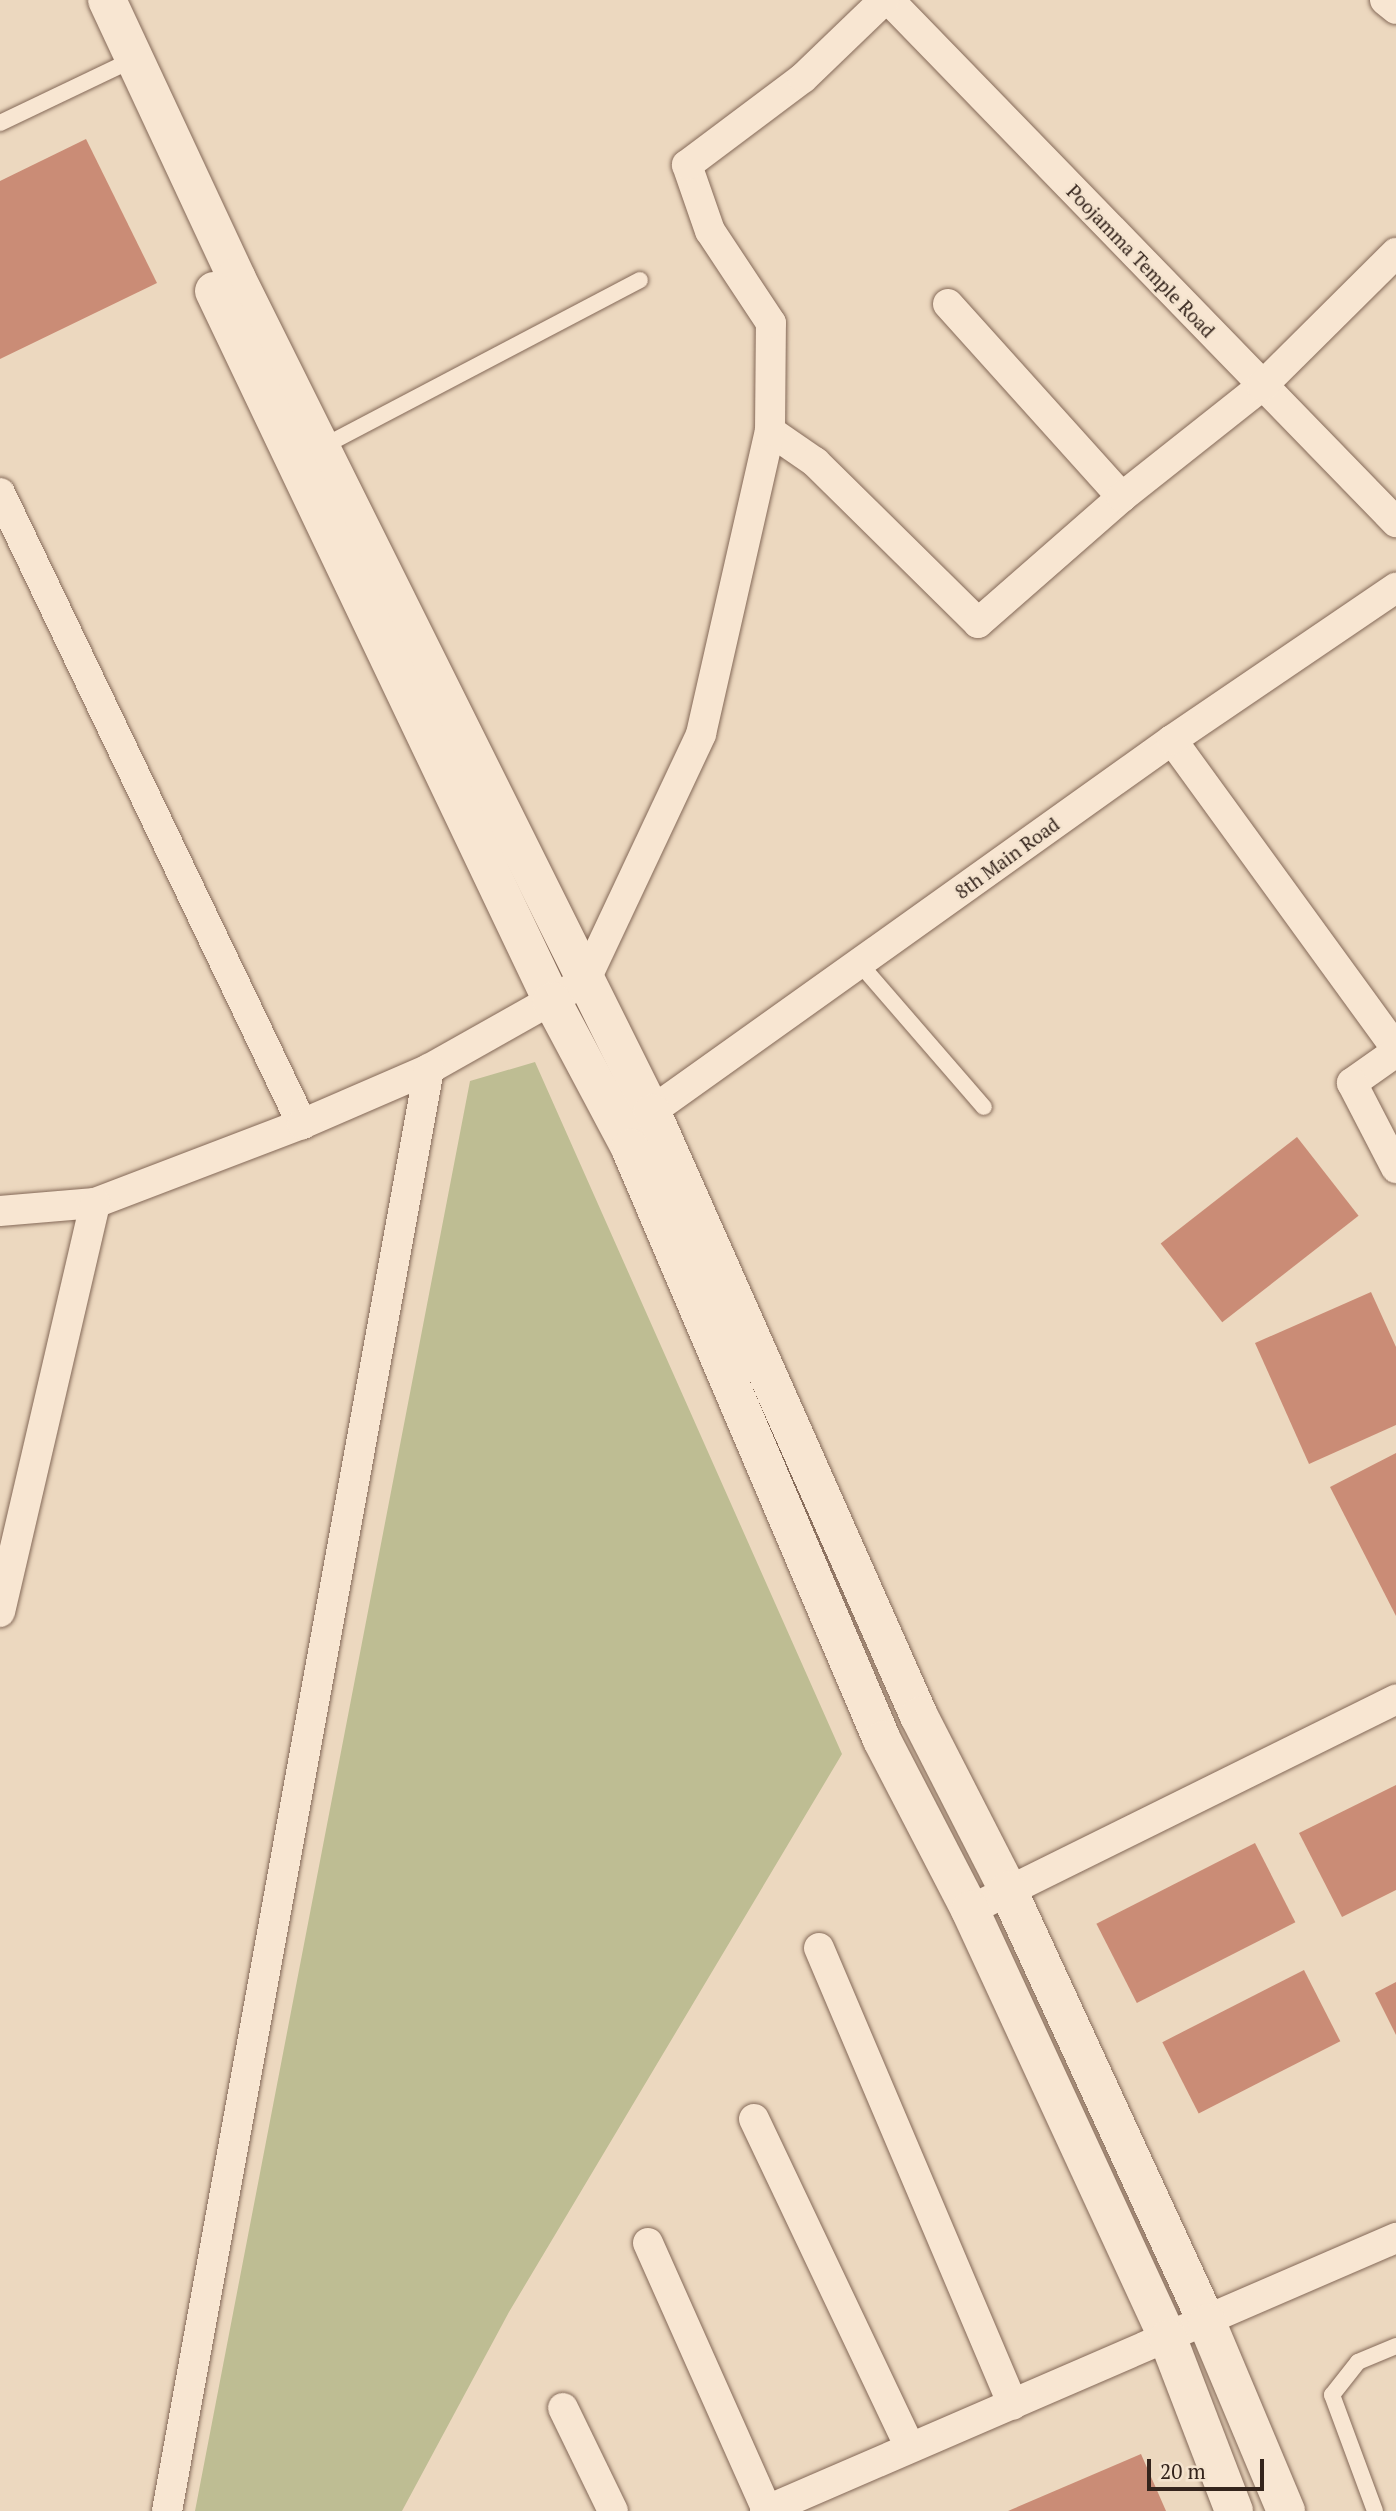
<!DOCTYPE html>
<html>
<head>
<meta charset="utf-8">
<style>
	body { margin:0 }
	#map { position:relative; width:1396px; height:2511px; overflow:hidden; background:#ecd8bf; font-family:"PT Serif",serif }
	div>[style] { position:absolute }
	.cemetery>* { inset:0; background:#bebd93 }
	.building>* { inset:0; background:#ca8c76; transform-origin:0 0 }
	.roads { filter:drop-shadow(0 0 2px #846958) drop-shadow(0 0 2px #846958) }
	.lane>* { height:16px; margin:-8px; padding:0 8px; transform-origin:8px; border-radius:8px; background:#f8e6d2 }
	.street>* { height:30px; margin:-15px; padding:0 15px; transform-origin:15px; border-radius:15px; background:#f8e6d2 }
	.secondary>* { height:38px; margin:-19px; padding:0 19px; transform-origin:19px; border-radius:19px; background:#f8e6d2 }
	span { translate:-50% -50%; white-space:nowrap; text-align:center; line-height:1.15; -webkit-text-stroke:5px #f4e3ce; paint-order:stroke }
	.street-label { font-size:19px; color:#34241c }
	.scale { position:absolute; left:1147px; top:2459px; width:117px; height:32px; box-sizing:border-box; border:4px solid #34241c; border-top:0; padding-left:9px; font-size:21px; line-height:24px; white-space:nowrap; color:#34241c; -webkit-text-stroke:5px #f4e3ce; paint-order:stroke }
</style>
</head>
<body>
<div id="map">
	<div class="cemetery">
		<i style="clip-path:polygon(535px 1062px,842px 1754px,509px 2312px,402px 2511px,195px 2511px,470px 1081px)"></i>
	</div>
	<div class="building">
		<i style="clip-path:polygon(86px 139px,157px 283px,0 359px,0 181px)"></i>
		<i style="left:1297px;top:1137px;width:100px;height:173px;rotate:52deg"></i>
		<i style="clip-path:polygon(1371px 1292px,1396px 1347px,1396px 1425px,1309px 1464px,1255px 1343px)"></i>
		<i style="clip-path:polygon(1396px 1453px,1396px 1616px,1330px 1487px)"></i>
		<i style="clip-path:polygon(1396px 1785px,1396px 1890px,1342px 1917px,1299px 1833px)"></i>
		<i style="left:1255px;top:1843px;width:89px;height:178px;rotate:63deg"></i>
		<i style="left:1304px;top:1970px;width:80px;height:159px;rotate:63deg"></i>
		<i style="clip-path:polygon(1396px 1982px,1396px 2035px,1375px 1993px)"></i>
		<i style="clip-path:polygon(1141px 2454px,1166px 2511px,1008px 2511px)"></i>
	</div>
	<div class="roads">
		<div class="lane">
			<i style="left:0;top:123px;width:148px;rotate:-25.5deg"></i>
			<i style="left:322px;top:447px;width:359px;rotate:-27.7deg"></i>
			<i style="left:860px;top:964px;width:189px;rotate:49.1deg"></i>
			<i style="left:1375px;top:2511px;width:124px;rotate:-110.3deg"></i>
			<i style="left:1332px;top:2395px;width:42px;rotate:-51.8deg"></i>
			<i style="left:1358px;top:2362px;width:41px;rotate:-22.8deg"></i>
		</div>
		<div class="street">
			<i style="left:889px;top:0;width:728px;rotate:45.84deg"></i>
			<i style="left:1385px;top:0;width:14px;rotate:39deg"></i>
			<i style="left:948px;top:304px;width:260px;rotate:48deg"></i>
			<i style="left:770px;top:431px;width:55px;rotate:34.6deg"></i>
			<i style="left:815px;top:462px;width:229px;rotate:44.6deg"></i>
			<i style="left:978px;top:623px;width:191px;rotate:-41.2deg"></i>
			<i style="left:1122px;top:497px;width:179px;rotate:-38.4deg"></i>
			<i style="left:1262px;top:386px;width:189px;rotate:-44.8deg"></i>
			<i style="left:0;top:493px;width:700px;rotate:64.42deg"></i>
			<i style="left:1172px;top:740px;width:381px;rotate:54deg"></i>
			<i style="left:1396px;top:1052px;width:54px;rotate:144.8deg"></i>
			<i style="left:1352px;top:1083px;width:96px;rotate:62.6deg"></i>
			<i style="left:635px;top:1123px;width:660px;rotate:-35.5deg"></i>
			<i style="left:1172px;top:740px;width:271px;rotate:-34.2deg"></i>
			<i style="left:0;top:1211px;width:95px;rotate:-4.8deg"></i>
			<i style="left:95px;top:1203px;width:222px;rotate:-20.9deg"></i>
			<i style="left:302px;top:1124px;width:138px;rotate:-23.4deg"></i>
			<i style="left:429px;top:1069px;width:179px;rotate:-29.4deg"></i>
			<i style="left:585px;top:981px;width:273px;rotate:-64.8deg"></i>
			<i style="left:701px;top:734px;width:311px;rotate:-77.2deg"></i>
			<i style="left:770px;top:431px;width:108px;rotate:-89.5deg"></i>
			<i style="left:771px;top:323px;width:110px;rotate:-123.5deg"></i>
			<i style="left:710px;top:231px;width:70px;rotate:-109.2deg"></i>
			<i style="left:687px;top:165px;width:145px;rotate:-36.9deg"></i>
			<i style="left:803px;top:78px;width:112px;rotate:-43.9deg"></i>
			<i style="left:0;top:1612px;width:420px;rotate:-76.9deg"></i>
			<i style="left:970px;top:1910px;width:475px;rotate:-26.3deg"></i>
			<i style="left:819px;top:1948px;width:496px;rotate:67deg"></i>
			<i style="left:754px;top:2119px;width:363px;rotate:64.6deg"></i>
			<i style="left:648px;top:2243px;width:292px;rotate:66deg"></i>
			<i style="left:563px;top:2408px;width:114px;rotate:64.1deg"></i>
			<i style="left:167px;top:2511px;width:1466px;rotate:-79.7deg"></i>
			<i style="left:765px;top:2511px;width:688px;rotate:-23.4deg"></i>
		</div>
		<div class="secondary">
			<i style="left:107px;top:0;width:306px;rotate:65deg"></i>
			<i style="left:236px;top:277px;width:934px;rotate:63.54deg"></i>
			<i style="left:652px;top:1113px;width:659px;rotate:66.12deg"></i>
			<i style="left:919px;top:1716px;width:195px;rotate:62.9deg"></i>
			<i style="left:1008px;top:1890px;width:477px;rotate:65.3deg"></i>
			<i style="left:1207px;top:2323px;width:204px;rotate:67.2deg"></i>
			<i style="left:214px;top:291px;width:786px;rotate:64.54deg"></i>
			<i style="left:552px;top:1001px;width:166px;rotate:62deg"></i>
			<i style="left:630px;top:1148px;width:643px;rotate:66.94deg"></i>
			<i style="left:882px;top:1740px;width:191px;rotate:62.6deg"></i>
			<i style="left:970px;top:1910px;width:472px;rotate:65.2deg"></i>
			<i style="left:1168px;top:2339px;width:184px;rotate:69deg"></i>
		</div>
	</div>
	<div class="street-label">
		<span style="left:1141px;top:261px;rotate:46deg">Poojamma Temple Road</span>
		<span style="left:1007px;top:858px;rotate:-36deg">8th Main Road</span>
	</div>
	<div class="scale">20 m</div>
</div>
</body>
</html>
